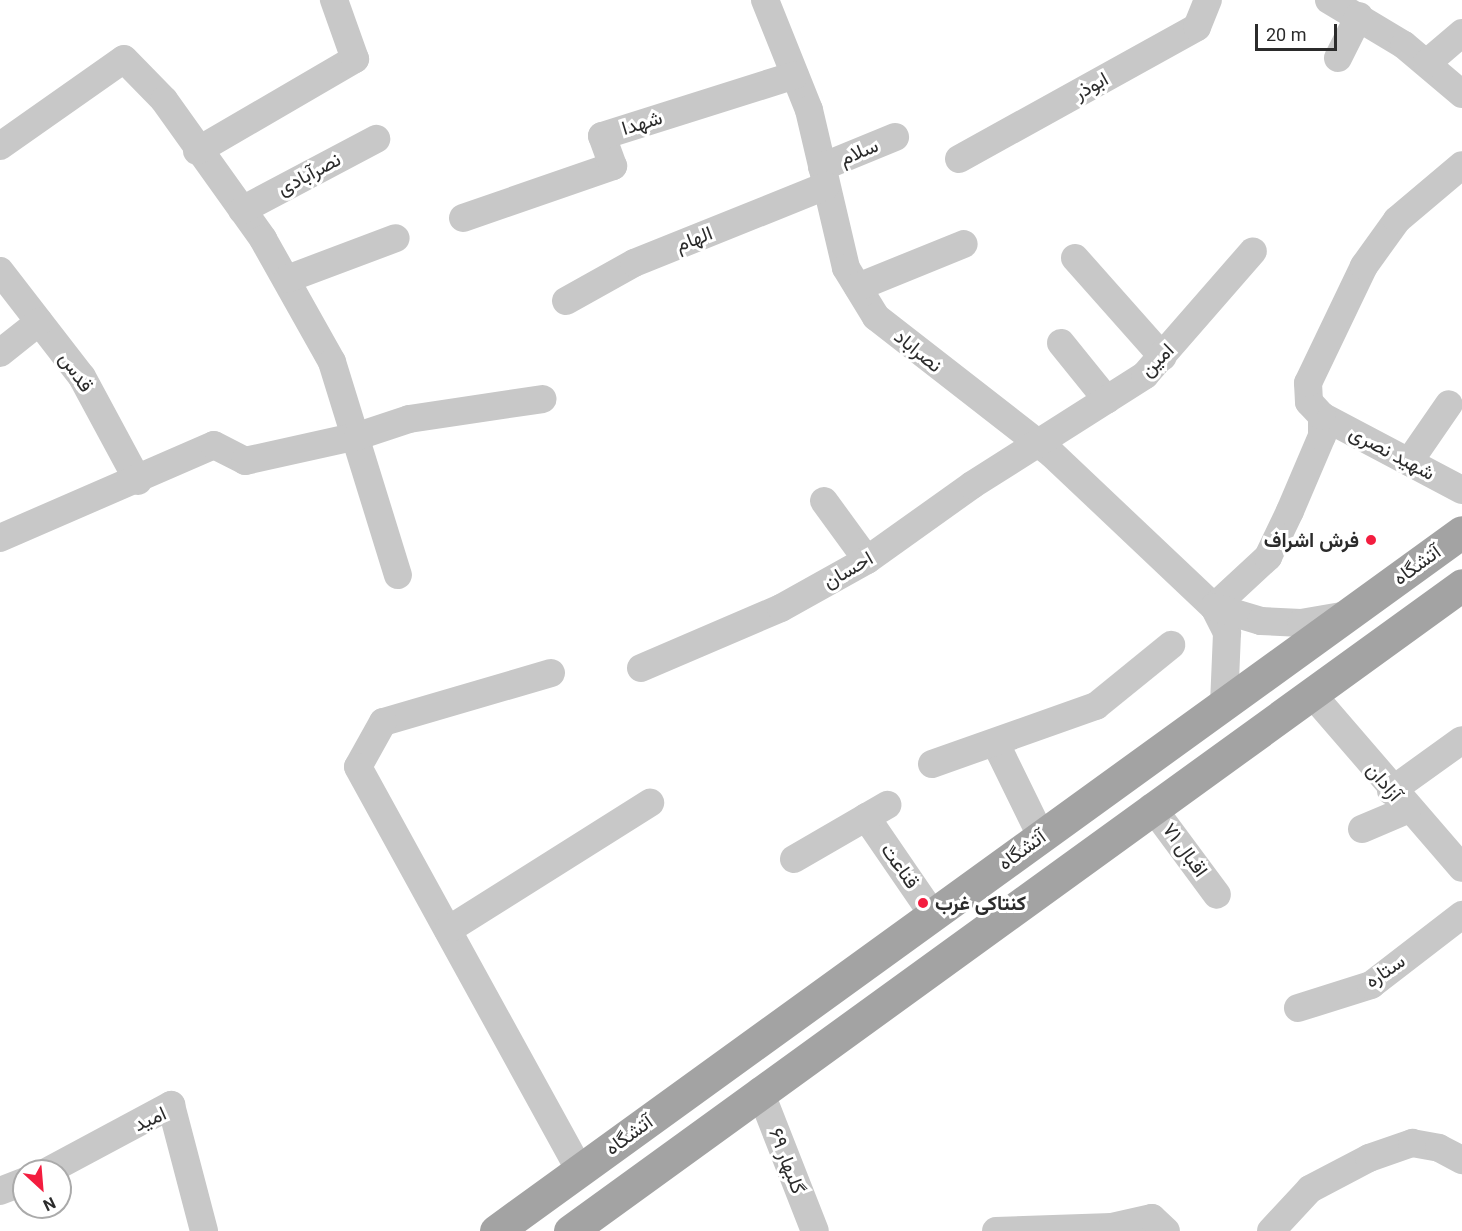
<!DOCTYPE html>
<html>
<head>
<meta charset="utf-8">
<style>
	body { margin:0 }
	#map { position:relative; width:1462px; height:1231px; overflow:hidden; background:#fff; font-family:Roboto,Vazirmatn,sans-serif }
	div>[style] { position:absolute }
	.minor>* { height:28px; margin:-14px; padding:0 14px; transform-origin:14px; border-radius:14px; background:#c8c8c8 }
	.primary>* { height:33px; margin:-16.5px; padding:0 16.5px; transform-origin:16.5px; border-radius:16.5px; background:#a3a3a3 }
	.dots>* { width:16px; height:16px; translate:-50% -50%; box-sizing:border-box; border:3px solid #fff; border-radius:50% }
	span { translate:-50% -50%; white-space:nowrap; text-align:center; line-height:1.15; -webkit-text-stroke:6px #fff; paint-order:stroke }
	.street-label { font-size:20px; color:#2b2b2b }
	.poi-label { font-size:20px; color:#2b2b2b; font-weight:700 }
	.right { translate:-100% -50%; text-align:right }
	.left { translate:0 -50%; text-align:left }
	.north { position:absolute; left:12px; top:1159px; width:60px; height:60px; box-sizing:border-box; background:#fff; border:2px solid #aaa; border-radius:50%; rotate:154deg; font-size:16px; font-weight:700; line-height:24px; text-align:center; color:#2b2b2b }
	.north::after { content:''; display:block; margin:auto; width:21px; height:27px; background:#f31d3f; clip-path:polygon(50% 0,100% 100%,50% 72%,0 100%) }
	.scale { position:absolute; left:1255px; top:24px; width:82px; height:27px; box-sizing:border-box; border:3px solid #2b2b2b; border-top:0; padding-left:8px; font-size:18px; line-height:21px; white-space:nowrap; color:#2b2b2b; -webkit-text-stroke:4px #fff; paint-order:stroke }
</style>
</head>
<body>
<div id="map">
	<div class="minor">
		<i style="left:765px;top:0;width:118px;rotate:68.2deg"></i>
		<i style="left:809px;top:110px;width:162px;rotate:76.8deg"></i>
		<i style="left:846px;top:268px;width:57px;rotate:58.5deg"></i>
		<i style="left:876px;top:317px;width:223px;rotate:37.9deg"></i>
		<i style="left:1052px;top:454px;width:223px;rotate:43.4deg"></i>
		<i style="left:1214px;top:607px;width:29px;rotate:63deg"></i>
		<i style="left:1227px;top:633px;width:72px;rotate:92.4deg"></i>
		<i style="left:1329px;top:0;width:87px;rotate:31deg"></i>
		<i style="left:1404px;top:45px;width:76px;rotate:40.2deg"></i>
		<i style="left:1338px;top:58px;width:47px;rotate:-63.4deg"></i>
		<i style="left:1427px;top:63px;width:46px;rotate:-40.6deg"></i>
		<i style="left:0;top:146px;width:151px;rotate:-35.1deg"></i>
		<i style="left:124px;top:59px;width:57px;rotate:45.7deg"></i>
		<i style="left:164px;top:100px;width:171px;rotate:54.5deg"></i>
		<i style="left:263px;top:239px;width:141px;rotate:60.7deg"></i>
		<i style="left:332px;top:362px;width:223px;rotate:72.8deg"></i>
		<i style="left:197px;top:151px;width:183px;rotate:-30.2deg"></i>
		<i style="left:355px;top:59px;width:63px;rotate:-109.6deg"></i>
		<i style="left:959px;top:159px;width:272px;rotate:-29deg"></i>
		<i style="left:1197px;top:27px;width:29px;rotate:-68deg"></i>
		<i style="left:822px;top:167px;width:79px;rotate:-22.3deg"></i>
		<i style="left:242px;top:210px;width:152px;rotate:-27.9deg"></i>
		<i style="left:463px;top:218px;width:159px;rotate:-19.1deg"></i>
		<i style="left:613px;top:166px;width:32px;rotate:-110deg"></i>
		<i style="left:602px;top:136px;width:202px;rotate:-17.5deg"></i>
		<i style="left:1075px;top:258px;width:132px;rotate:48.4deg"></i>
		<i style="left:0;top:271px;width:134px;rotate:52.3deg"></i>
		<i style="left:82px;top:377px;width:118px;rotate:61.7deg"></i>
		<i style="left:287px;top:279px;width:116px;rotate:-20.6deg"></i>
		<i style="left:858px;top:287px;width:114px;rotate:-22.1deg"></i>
		<i style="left:566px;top:301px;width:78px;rotate:-29.2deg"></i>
		<i style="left:634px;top:263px;width:207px;rotate:-21.9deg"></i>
		<i style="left:1061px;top:343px;width:73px;rotate:51.1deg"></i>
		<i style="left:0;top:353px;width:50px;rotate:-38.5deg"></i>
		<i style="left:1322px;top:416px;width:158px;rotate:27.9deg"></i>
		<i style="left:1409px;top:462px;width:70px;rotate:-55.4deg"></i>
		<i style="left:824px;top:501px;width:73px;rotate:53.9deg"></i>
		<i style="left:0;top:538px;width:233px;rotate:-23.5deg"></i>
		<i style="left:214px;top:445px;width:35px;rotate:27deg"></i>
		<i style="left:245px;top:461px;width:116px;rotate:-12.5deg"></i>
		<i style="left:358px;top:436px;width:54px;rotate:-18.4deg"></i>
		<i style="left:409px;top:419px;width:135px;rotate:-8.5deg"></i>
		<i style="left:1214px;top:607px;width:74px;rotate:-42.8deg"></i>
		<i style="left:1268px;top:557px;width:51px;rotate:-64.4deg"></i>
		<i style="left:1290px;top:511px;width:82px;rotate:-66.9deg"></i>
		<i style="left:1322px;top:436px;width:20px;rotate:-90deg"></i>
		<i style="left:1322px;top:416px;width:19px;rotate:-133deg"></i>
		<i style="left:1309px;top:402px;width:19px;rotate:-93deg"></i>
		<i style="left:1308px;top:383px;width:130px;rotate:-64.4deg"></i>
		<i style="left:1364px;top:266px;width:57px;rotate:-54.3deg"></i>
		<i style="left:1397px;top:220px;width:85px;rotate:-40.2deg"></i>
		<i style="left:1214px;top:607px;width:49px;rotate:16.6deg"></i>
		<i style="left:1261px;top:621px;width:40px;rotate:2.9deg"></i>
		<i style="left:1301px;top:623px;width:47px;rotate:-9.9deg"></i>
		<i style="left:641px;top:668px;width:152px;rotate:-23.2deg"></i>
		<i style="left:781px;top:608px;width:98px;rotate:-29.2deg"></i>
		<i style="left:867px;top:560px;width:129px;rotate:-35.5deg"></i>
		<i style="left:972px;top:485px;width:205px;rotate:-32.4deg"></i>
		<i style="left:1145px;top:375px;width:164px;rotate:-48.9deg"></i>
		<i style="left:551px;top:673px;width:175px;rotate:163.7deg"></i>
		<i style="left:383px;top:722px;width:51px;rotate:119.1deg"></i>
		<i style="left:358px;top:767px;width:460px;rotate:61.2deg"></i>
		<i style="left:1311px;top:693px;width:231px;rotate:49.2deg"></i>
		<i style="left:996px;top:744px;width:102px;rotate:63.9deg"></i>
		<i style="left:932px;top:764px;width:174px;rotate:-19.5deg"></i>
		<i style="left:1096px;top:706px;width:97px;rotate:-39.1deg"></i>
		<i style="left:1391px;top:791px;width:87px;rotate:-35.7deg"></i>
		<i style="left:1152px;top:807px;width:109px;rotate:53.5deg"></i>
		<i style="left:866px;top:817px;width:119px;rotate:55.6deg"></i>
		<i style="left:1362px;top:829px;width:49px;rotate:-22.9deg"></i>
		<i style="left:794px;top:859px;width:108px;rotate:-30.1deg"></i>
		<i style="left:448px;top:930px;width:239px;rotate:-32.2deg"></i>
		<i style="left:1298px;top:1008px;width:77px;rotate:-17.5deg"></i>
		<i style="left:1371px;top:985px;width:115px;rotate:-37.6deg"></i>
		<i style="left:760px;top:1091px;width:150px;rotate:68.6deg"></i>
		<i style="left:48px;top:1171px;width:140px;rotate:-28.2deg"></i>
		<i style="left:171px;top:1105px;width:130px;rotate:75.3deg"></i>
		<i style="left:0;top:1191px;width:26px;rotate:-21deg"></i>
		<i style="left:996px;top:1231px;width:116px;rotate:-2deg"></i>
		<i style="left:1112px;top:1227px;width:41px;rotate:-12.7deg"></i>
		<i style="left:1152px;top:1218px;width:19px;rotate:43deg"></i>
		<i style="left:1271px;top:1231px;width:57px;rotate:-47.1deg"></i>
		<i style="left:1310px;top:1189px;width:67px;rotate:-27.7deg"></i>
		<i style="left:1369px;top:1158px;width:46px;rotate:-19.2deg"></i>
		<i style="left:1412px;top:1143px;width:27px;rotate:10deg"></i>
		<i style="left:1439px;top:1148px;width:26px;rotate:28deg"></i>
	</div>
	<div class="primary">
		<i style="left:496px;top:1231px;width:1192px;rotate:-35.89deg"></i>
		<i style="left:570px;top:1231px;width:1101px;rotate:-35.91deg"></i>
	</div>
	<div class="dots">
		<i style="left:1371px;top:540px;background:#f31d3f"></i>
		<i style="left:923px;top:903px;background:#f31d3f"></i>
	</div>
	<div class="street-label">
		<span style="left:1091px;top:86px;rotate:-29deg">ابوذر</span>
		<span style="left:642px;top:123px;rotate:-17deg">شهدا</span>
		<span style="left:859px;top:152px;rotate:-23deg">سلام</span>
		<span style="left:309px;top:174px;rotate:-28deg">نصرآبادی</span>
		<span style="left:694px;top:239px;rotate:-21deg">الهام</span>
		<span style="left:918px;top:351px;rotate:39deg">نصراباد</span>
		<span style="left:1157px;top:360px;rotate:-44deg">امین</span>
		<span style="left:76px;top:372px;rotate:56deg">قدس</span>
		<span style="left:1392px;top:453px;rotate:28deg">شهید نصری</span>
		<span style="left:1417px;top:565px;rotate:-36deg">آتشگاه</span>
		<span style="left:848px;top:570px;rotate:-30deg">احسان</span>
		<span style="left:1384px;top:782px;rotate:50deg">آزادان</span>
		<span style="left:1022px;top:850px;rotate:-36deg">آتشگاه</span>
		<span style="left:1185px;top:850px;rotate:54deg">۷۱ اقبال</span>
		<span style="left:900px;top:866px;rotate:55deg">قناعت</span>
		<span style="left:1385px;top:971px;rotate:-34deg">ستاره</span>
		<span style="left:150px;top:1119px;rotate:-24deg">امید</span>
		<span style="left:629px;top:1135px;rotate:-36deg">آتشگاه</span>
		<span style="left:787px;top:1161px;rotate:69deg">۶۹ گلبهار</span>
	</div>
	<div class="poi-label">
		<span class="right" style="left:1359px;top:540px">فرش اشراف</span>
		<span class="left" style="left:935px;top:903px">کنتاکی غرب</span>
	</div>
	<div class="north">N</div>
	<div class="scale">20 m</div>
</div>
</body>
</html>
